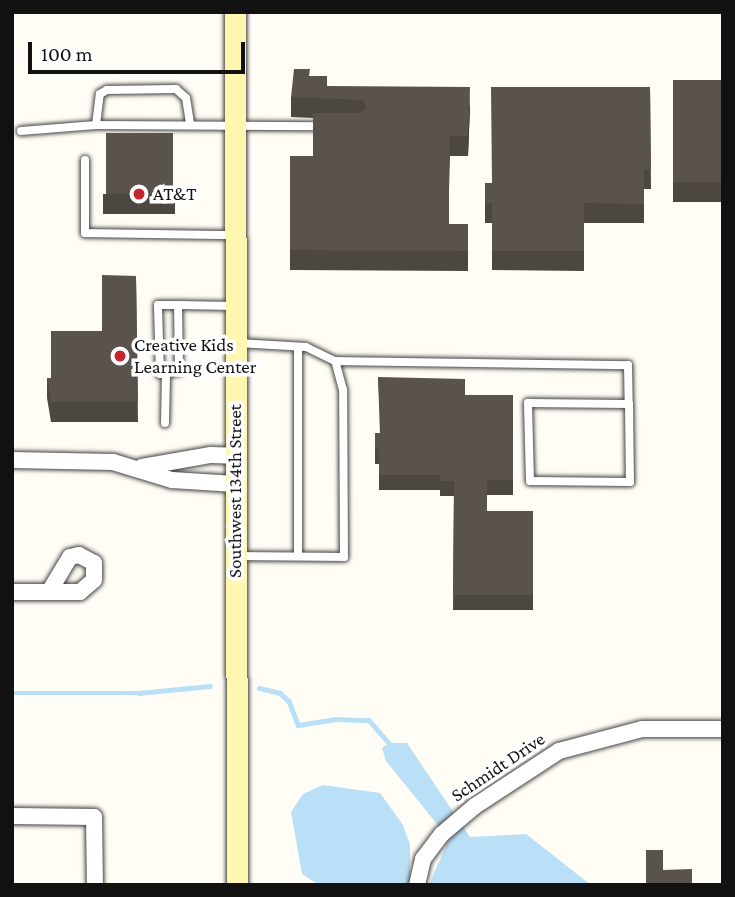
<!DOCTYPE html>
<html>
<head>
<meta charset="utf-8">
<style>
	body { margin:0 }
	#map { position:relative; width:735px; height:897px; overflow:hidden; background:#fffdf5; font-family:"Crimson Pro",serif }
	div>[style] { position:absolute }
	.water>* { inset:0; background:#b9e0f7 }
	.stream>* { height:4.5px; margin:-2.25px; padding:0 2.25px; transform-origin:2.25px; border-radius:2.25px; background:#b9e0f7 }
	.roads { filter:drop-shadow(0 0 2px #444) drop-shadow(0 0 2px #444) }
	.service>* { height:8px; margin:-4px; padding:0 4px; transform-origin:4px; border-radius:4px; background:#fff }
	.minor>* { height:16px; margin:-8px; padding:0 8px; transform-origin:8px; border-radius:8px; background:#fff }
	.secondary>* { height:21px; margin:-10.5px; padding:0 10.5px; transform-origin:10.5px; border-radius:10.5px; background:#fff6b0 }
	.wall>* { inset:0; background:#4d4742; transform-origin:0 0 }
	.shaded-wall>* { inset:0; background:#3f3936 }
	.building>* { inset:0; background:#5a524d; transform-origin:0 0 }
	.dots>* { width:19px; height:19px; translate:-50% -50%; box-sizing:border-box; border:4px solid #fff; border-radius:50% }
	span { translate:-50% -50%; white-space:nowrap; text-align:center; line-height:1.15; -webkit-text-stroke:7px #fff; paint-order:stroke }
	.poi-label { font-size:19px; color:#111 }
	.left { translate:0 -50%; text-align:left }
	.street-label { font-size:19px; color:#111 }
	.frame { position:absolute; inset:0; border:14px solid #111; pointer-events:none }
	.scale { position:absolute; left:28px; top:42px; width:217px; height:32px; box-sizing:border-box; border:4px solid #111; border-top:0; padding-left:9px; font-size:21px; line-height:24px; white-space:nowrap; color:#111; -webkit-text-stroke:5px #fff; paint-order:stroke }
</style>
</head>
<body>
<div id="map">
	<div class="water">
		<i style="clip-path:polygon(389px 743px,407px 743px,470px 837px,526px 834px,591px 885px,429px 885px,449px 839px,386px 761px,382px 748px)"></i>
		<i style="clip-path:polygon(323px 785px,380px 793px,403px 825px,410px 845px,410px 885px,319px 885px,302px 874px,291px 812px,303px 794px)"></i>
	</div>
	<div class="stream">
		<i style="left:259px;top:688px;width:22px;rotate:13deg"></i>
		<i style="left:280px;top:693px;width:12px;rotate:42deg"></i>
		<i style="left:289px;top:701px;width:26px;rotate:69deg"></i>
		<i style="left:298px;top:725px;width:38px;rotate:-9deg"></i>
		<i style="left:336px;top:719px;width:33px;rotate:2deg"></i>
		<i style="left:369px;top:720px;width:30px;rotate:49deg"></i>
		<i style="left:12px;top:693px;width:126px"></i>
		<i style="left:138px;top:693px;width:72px;rotate:-5.6deg"></i>
	</div>
	<div class="roads">
		<div class="service">
			<i style="left:96px;top:125px;width:31px;rotate:-83deg"></i>
			<i style="left:100px;top:94px;width:8px;rotate:-30deg"></i>
			<i style="left:107px;top:90px;width:69px;rotate:-0.8deg"></i>
			<i style="left:176px;top:89px;width:13px;rotate:42deg"></i>
			<i style="left:186px;top:98px;width:26px;rotate:81deg"></i>
			<i style="left:21px;top:131px;width:75px;rotate:-4.6deg"></i>
			<i style="left:96px;top:125px;width:226px;rotate:0.3deg"></i>
			<i style="left:85px;top:160px;width:73px;rotate:90deg"></i>
			<i style="left:85px;top:233px;width:150px;rotate:0.8deg"></i>
			<i style="left:178px;top:305px;width:66px;rotate:89.1deg"></i>
			<i style="left:179px;top:371px;width:19px;rotate:171deg"></i>
			<i style="left:160px;top:374px;width:69px;rotate:-91.7deg"></i>
			<i style="left:158px;top:305px;width:20px"></i>
			<i style="left:178px;top:305px;width:57px;rotate:1deg"></i>
			<i style="left:238px;top:343px;width:68px;rotate:3.4deg"></i>
			<i style="left:306px;top:347px;width:32px;rotate:26deg"></i>
			<i style="left:335px;top:361px;width:293px;rotate:0.8deg"></i>
			<i style="left:628px;top:365px;width:39px;rotate:89deg"></i>
			<i style="left:629px;top:404px;width:78px;rotate:89.3deg"></i>
			<i style="left:630px;top:482px;width:100px;rotate:-179.4deg"></i>
			<i style="left:530px;top:481px;width:78px;rotate:-91.5deg"></i>
			<i style="left:528px;top:403px;width:101px;rotate:0.6deg"></i>
			<i style="left:298px;top:347px;width:209px;rotate:90deg"></i>
			<i style="left:165px;top:423px;width:48px;rotate:-88.8deg"></i>
			<i style="left:237px;top:556px;width:107px;rotate:0.5deg"></i>
			<i style="left:344px;top:557px;width:167px;rotate:-90.3deg"></i>
			<i style="left:343px;top:390px;width:30px;rotate:-105deg"></i>
		</div>
		<div class="minor">
			<i style="left:12px;top:460px;width:101px;rotate:1.1deg"></i>
			<i style="left:113px;top:462px;width:62px;rotate:17deg"></i>
			<i style="left:172px;top:480px;width:63px;rotate:3.6deg"></i>
			<i style="left:142px;top:467px;width:70px;rotate:-9.9deg"></i>
			<i style="left:211px;top:455px;width:24px;rotate:2deg"></i>
			<i style="left:12px;top:592px;width:68px"></i>
			<i style="left:80px;top:592px;width:18px;rotate:-41deg"></i>
			<i style="left:94px;top:580px;width:17px;rotate:-90deg"></i>
			<i style="left:94px;top:563px;width:17px;rotate:-152deg"></i>
			<i style="left:79px;top:555px;width:9px;rotate:167deg"></i>
			<i style="left:70px;top:557px;width:39px;rotate:121deg"></i>
			<i style="left:12px;top:816px;width:82px;rotate:0.7deg"></i>
			<i style="left:94px;top:817px;width:68px;rotate:89.2deg"></i>
			<i style="left:417px;top:885px;width:27px;rotate:-77deg"></i>
			<i style="left:423px;top:859px;width:31px;rotate:-53deg"></i>
			<i style="left:442px;top:834px;width:43px;rotate:-40.3deg"></i>
			<i style="left:475px;top:806px;width:100px;rotate:-33.2deg"></i>
			<i style="left:559px;top:751px;width:86px;rotate:-14.8deg"></i>
			<i style="left:642px;top:729px;width:81px"></i>
		</div>
		<div class="secondary">
			<i style="left:235px;top:12px;width:873px;rotate:89.87deg"></i>
		</div>
	</div>
	<div class="wall">
		<i style="clip-path:polygon(310px 76px,327px 86px,470px 106px,468px 156px,450px 156px,449px 190px,449px 224px,468px 224px,468px 271px,290px 270px,290px 156px,313px 156px,313px 118px,291px 117px,291px 97px)"></i>
		<i style="left:673px;top:80px;width:50px;height:122px"></i>
		<i style="clip-path:polygon(650px 87px,651px 189px,644px 189px,644px 223px,584px 223px,584px 271px,492px 270px,492px 223px,485px 223px,485px 183px,492px 183px)"></i>
		<i style="left:103px;top:194px;width:72px;height:20px"></i>
		<i style="clip-path:polygon(136px 276px,138px 422px,51px 422px,47px 398px,47px 378px,51px 378px,102px 331px)"></i>
		<i style="clip-path:polygon(378px 377px,465px 395px,513px 395px,513px 495px,487px 495px,487px 511px,533px 511px,533px 610px,453px 610px,454px 496px,440px 496px,440px 490px,379px 490px,379px 464px,375px 464px,375px 433px,380px 433px)"></i>
	</div>
	<div class="shaded-wall">
		<i style="clip-path:polygon(470px 87px,470px 106px,468px 156px,468px 136px)"></i>
	</div>
	<div class="building">
		<i style="clip-path:polygon(294px 69px,310px 69px,309px 76px,327px 76px,327px 86px,470px 87px,468px 136px,450px 136px,449px 170px,449px 224px,468px 224px,468px 251px,290px 250px,290px 156px,313px 156px,313px 113px,361px 113px,367px 107px,362px 100px,291px 97px)"></i>
		<i style="left:673px;top:80px;width:50px;height:102px"></i>
		<i style="clip-path:polygon(491px 87px,650px 87px,651px 170px,644px 169px,644px 204px,584px 203px,584px 251px,492px 251px,492px 203px,485px 203px,485px 183px,492px 183px)"></i>
		<i style="left:106px;top:133px;width:67px;height:61px"></i>
		<i style="clip-path:polygon(102px 275px,136px 276px,138px 402px,51px 402px,47px 378px,51px 378px,51px 331px,102px 331px)"></i>
		<i style="clip-path:polygon(378px 377px,465px 379px,465px 395px,513px 395px,513px 480px,487px 480px,487px 511px,533px 511px,533px 595px,453px 595px,454px 481px,440px 481px,440px 475px,379px 475px,379px 449px,375px 449px,375px 433px,381px 433px)"></i>
		<i style="clip-path:polygon(646px 850px,663px 850px,663px 870px,692px 869px,692px 885px,646px 885px)"></i>
	</div>
	<div class="dots">
		<i style="left:139px;top:194px;background:#c4262e"></i>
		<i style="left:120px;top:356px;background:#c4262e"></i>
	</div>
	<div class="poi-label">
		<span class="left" style="left:153px;top:194px">AT&amp;T</span>
		<span class="left" style="left:134px;top:356px">Creative Kids<br>Learning Center</span>
	</div>
	<div class="street-label">
		<span style="left:235px;top:491px;rotate:-90deg">Southwest 134th Street</span>
		<span style="left:498px;top:767px;rotate:-34deg">Schmidt Drive</span>
	</div>
	<div class="frame"></div>
	<div class="scale">100 m</div>
</div>
</body>
</html>
